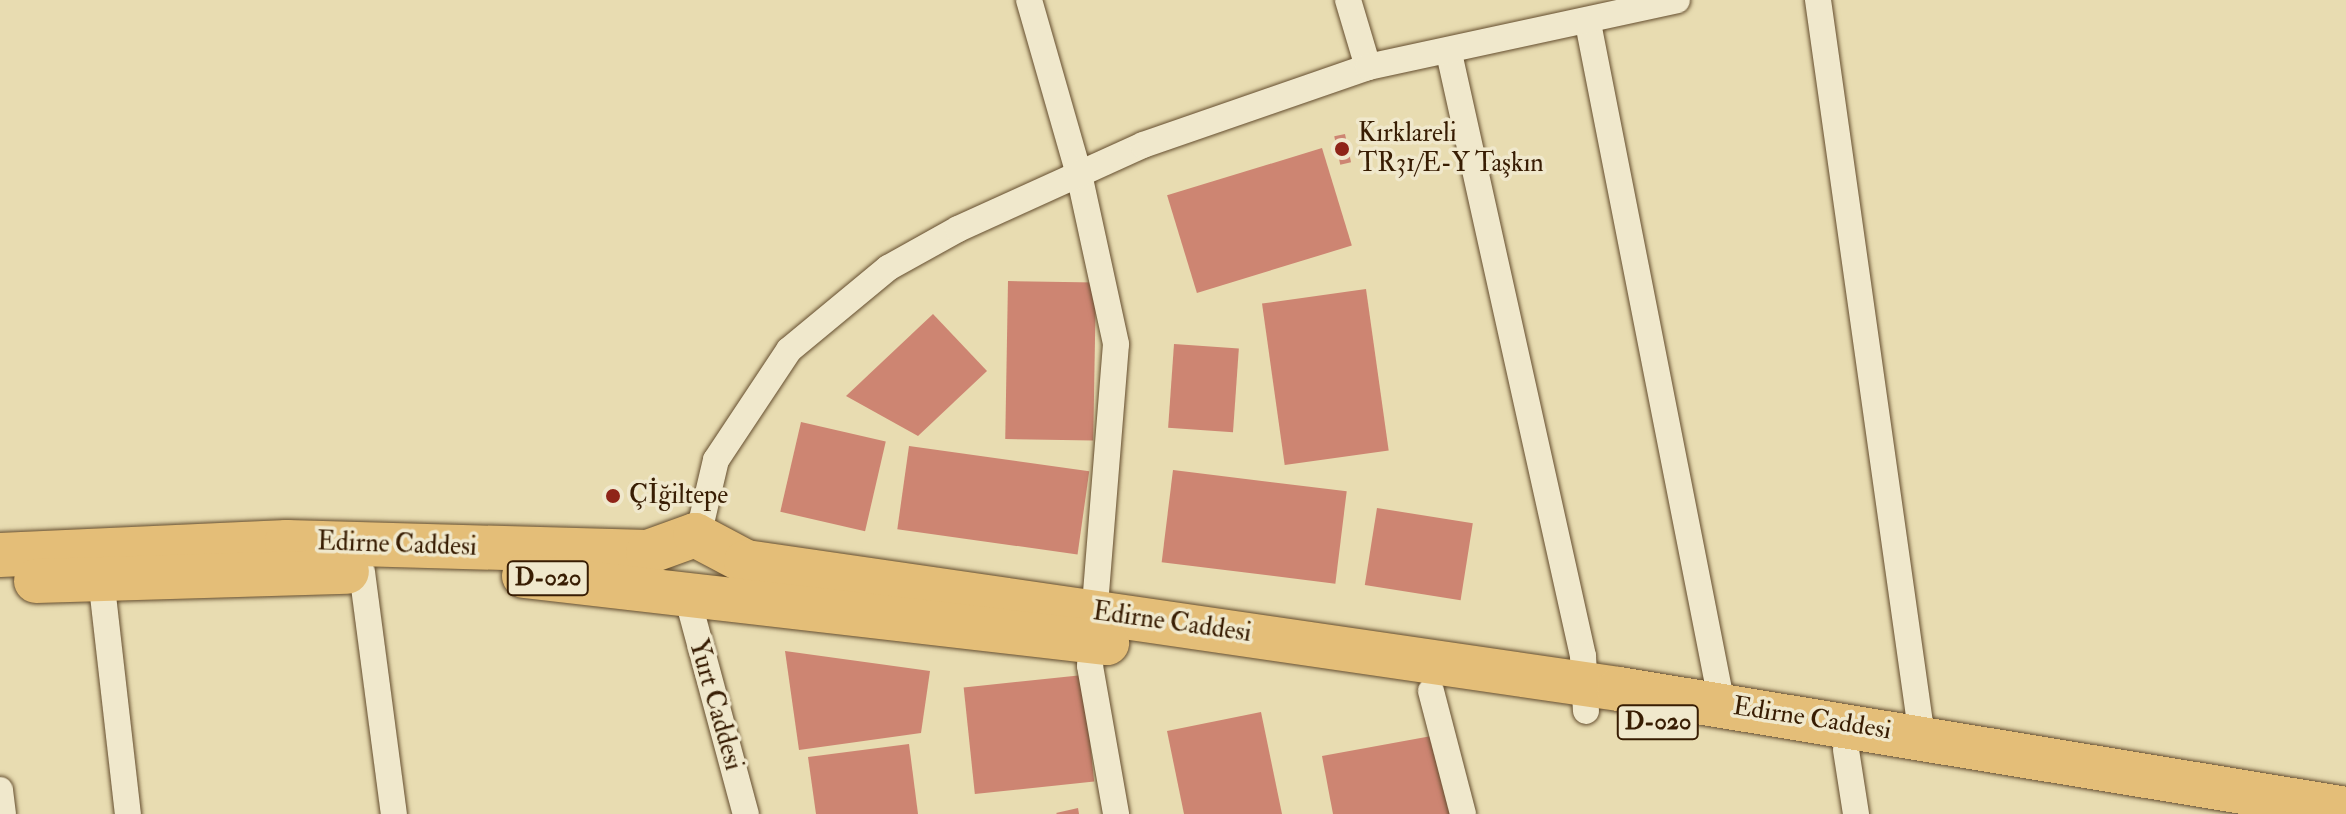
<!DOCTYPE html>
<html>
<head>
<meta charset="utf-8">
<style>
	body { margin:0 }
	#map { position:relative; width:2346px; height:814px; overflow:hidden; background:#e8dcb1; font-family:"IM FELL Double Pica",serif }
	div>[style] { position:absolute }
	.building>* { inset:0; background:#cd8572; transform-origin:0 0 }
	.roads { filter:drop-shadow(0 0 2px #644d2e) drop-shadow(0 0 2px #644d2e) }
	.minor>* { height:26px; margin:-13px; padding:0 13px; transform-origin:13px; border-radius:13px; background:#f0e8cc }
	.trunk>* { height:44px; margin:-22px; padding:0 22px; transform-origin:22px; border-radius:22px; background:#e4be78 }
	.dots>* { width:22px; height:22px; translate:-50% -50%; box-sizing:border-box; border:4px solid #f0e8cc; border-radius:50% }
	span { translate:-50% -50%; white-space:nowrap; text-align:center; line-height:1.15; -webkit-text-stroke:7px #f0e8cc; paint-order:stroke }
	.shield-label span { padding:2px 6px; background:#f0e8cc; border:2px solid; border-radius:6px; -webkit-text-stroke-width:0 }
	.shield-label { font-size:24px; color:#381d03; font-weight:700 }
	.poi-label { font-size:26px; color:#381d03 }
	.left { translate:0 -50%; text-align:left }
	.street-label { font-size:26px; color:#381d03 }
</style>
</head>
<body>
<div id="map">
	<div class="building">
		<i style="left:1345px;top:134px;width:29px;height:11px;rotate:78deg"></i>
		<i style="left:1322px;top:148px;width:102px;height:162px;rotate:73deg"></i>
		<i style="left:1008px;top:281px;width:88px;height:158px;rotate:1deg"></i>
		<i style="left:1366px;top:289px;width:163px;height:105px;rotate:82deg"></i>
		<i style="clip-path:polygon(933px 314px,987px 371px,918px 436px,846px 396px)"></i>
		<i style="left:1174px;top:344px;width:65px;height:84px;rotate:4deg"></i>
		<i style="left:801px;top:422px;width:87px;height:92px;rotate:13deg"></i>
		<i style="left:909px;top:446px;width:182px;height:84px;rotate:8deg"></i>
		<i style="left:1173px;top:470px;width:175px;height:93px;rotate:7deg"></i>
		<i style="left:1377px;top:508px;width:97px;height:78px;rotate:9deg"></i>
		<i style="clip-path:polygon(785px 651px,930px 671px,921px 733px,799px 750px)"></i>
		<i style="left:1083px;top:675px;width:107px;height:120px;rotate:84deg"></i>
		<i style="clip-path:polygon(1261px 712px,1282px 814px,1184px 814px,1167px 731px)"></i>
		<i style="clip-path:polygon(1437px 735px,1451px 814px,1333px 814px,1322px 756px)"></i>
		<i style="clip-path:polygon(909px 744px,918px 814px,816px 814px,808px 757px)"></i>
		<i style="clip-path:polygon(1078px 808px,1079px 814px,1057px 814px,1056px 813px)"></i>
	</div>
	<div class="roads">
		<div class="minor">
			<i style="left:1029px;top:0;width:181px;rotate:74deg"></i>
			<i style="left:1079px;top:174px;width:174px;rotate:77.7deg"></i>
			<i style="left:1116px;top:344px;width:323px;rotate:94.6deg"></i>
			<i style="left:1090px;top:666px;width:150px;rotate:80deg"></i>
			<i style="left:1348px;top:0;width:70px;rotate:73.4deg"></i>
			<i style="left:1818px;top:0;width:744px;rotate:81.97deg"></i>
			<i style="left:1588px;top:23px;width:695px;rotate:78.88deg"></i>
			<i style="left:1449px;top:53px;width:618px;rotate:77.47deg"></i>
			<i style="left:1583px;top:656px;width:55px;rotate:86.9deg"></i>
			<i style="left:698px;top:536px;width:78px;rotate:-76.7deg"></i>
			<i style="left:716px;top:460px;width:132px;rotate:-56.4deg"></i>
			<i style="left:789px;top:350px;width:129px;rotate:-39.6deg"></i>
			<i style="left:888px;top:268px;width:80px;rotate:-29.1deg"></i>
			<i style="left:958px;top:229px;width:203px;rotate:-24.4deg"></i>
			<i style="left:1143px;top:145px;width:238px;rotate:-19.1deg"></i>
			<i style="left:1368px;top:67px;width:316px;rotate:-12.2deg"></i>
			<i style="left:362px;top:572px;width:244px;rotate:82.5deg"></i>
			<i style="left:101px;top:578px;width:238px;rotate:83.5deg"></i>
			<i style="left:687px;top:596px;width:226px;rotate:74.9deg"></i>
			<i style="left:1431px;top:691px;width:127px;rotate:75.4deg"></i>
			<i style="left:1846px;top:750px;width:65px;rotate:81.1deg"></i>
			<i style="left:0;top:790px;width:24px;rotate:83deg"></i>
		</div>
		<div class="trunk">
			<i style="left:0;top:555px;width:287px;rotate:-2.6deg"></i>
			<i style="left:287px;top:542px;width:361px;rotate:1.6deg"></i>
			<i style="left:648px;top:552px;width:50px;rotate:-19.9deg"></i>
			<i style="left:695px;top:535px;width:58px;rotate:27.9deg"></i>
			<i style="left:746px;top:562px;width:882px;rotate:8.28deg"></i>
			<i style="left:1619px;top:689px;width:737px;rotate:9.37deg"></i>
			<i style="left:524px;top:576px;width:587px;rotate:6.56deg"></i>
			<i style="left:36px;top:581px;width:311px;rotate:-1.7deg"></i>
		</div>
	</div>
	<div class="dots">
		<i style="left:1342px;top:149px;background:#8f2418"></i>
		<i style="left:613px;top:496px;background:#8f2418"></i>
	</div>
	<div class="shield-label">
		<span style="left:548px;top:578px">D-020</span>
		<span style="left:1658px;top:722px">D-020</span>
	</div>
	<div class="poi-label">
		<span class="left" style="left:1358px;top:149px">Kırklareli<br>TR31/E-Y Taşkın</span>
		<span class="left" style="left:629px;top:496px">Çİğiltepe</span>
	</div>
	<div class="street-label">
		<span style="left:397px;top:545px;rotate:2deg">Edirne Caddesi</span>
		<span style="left:1172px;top:623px;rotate:8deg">Edirne Caddesi</span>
		<span style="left:715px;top:705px;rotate:74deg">Yurt Caddesi</span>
		<span style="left:1812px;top:719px;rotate:9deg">Edirne Caddesi</span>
	</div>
</div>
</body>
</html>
